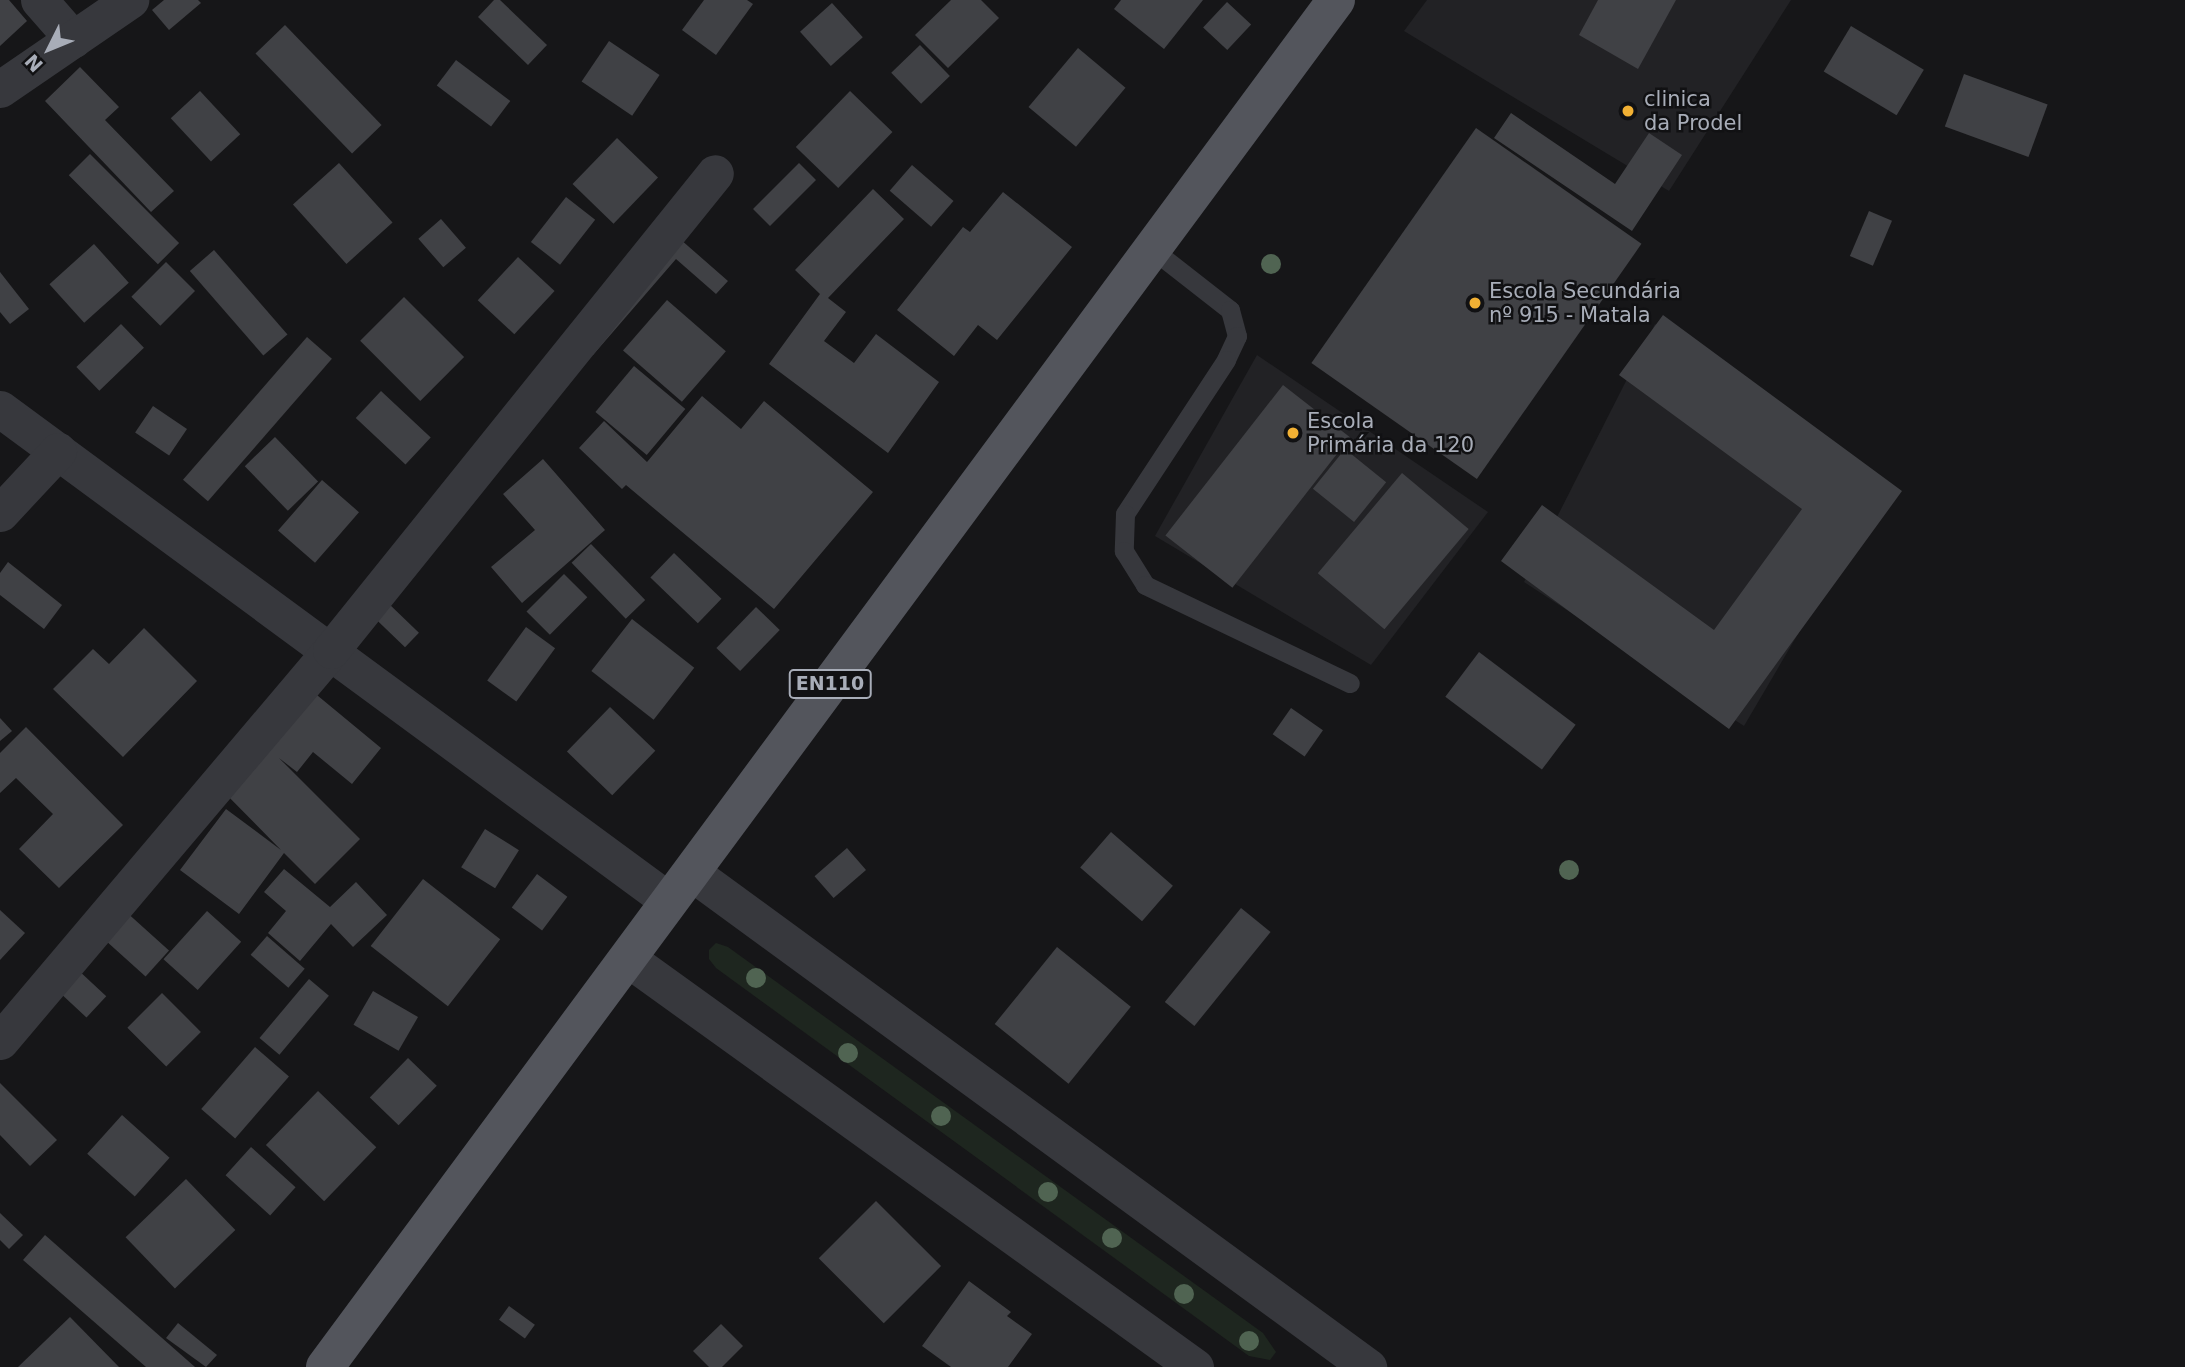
<!DOCTYPE html>
<html>
<head>
<meta charset="utf-8">
<style>
	body { margin:0 }
	#map { position:relative; width:2185px; height:1367px; overflow:hidden; background:#161618; font-family:"DejaVu Sans",sans-serif }
	div>[style] { position:absolute }
	.built>* { inset:0; background:#222225 }
	.green>* { inset:0; background:#1e261f }
	.building>* { inset:0; background:#404145; transform-origin:0 0 }
	.lane>* { height:19px; margin:-9.5px; padding:0 9.5px; transform-origin:9.5px; border-radius:9.5px; background:#37383d }
	.street>* { height:37px; margin:-18.5px; padding:0 18.5px; transform-origin:18.5px; border-radius:18.5px; background:#37383d }
	.primary>* { height:38px; margin:-19px; padding:0 19px; transform-origin:19px; border-radius:19px; background:#53555c }
	.trees>* { width:20px; height:20px; margin:-10px; border-radius:50%; background:#506452 }
	.dots>* { width:19px; height:19px; translate:-50% -50%; box-sizing:border-box; border:4px solid #111113; border-radius:50% }
	span { translate:-50% -50%; white-space:nowrap; text-align:center; line-height:1.15; -webkit-text-stroke:5px #111113; paint-order:stroke }
	.shield-label span { padding:2px 5px; background:#111113; border:2px solid; border-radius:5px; -webkit-text-stroke-width:0 }
	.shield-label { font-size:19px; color:#a8adb8; font-weight:700 }
	.poi-label { font-size:21px; color:#a8adb8 }
	.left { translate:0 -50%; text-align:left }
	.north { position:absolute; left:14px; top:14px; width:70px; height:70px; -webkit-text-stroke:5px #111113; paint-order:stroke; rotate:227deg; font-size:19px; font-weight:700; line-height:28px; text-align:center; color:#a8adb8 }
	.north::after { content:''; display:block; margin:auto; width:24px; height:32px; background:#a8adb8; clip-path:polygon(50% 0,100% 100%,50% 72%,0 100%) }
</style>
</head>
<body>
<div id="map">
	<div class="built">
		<i style="clip-path:polygon(1427px 0,1791px 0,1669px 191px,1404px 31px)"></i>
		<i style="clip-path:polygon(1655px 324px,1886px 484px,1744px 726px,1524px 582px)"></i>
		<i style="clip-path:polygon(1257px 355px,1488px 512px,1371px 665px,1155px 536px)"></i>
	</div>
	<div class="green">
		<i style="clip-path:polygon(716px 943px,728px 947px,1263px 1333px,1276px 1352px,1270px 1360px,1249px 1356px,716px 968px,709px 959px,709px 950px)"></i>
	</div>
	<div class="building">
		<i style="clip-path:polygon(0 0,9px 0,27px 21px,0 46px)"></i>
		<i style="clip-path:polygon(164px 0,198px 0,201px 3px,169px 30px,152px 10px)"></i>
		<i style="clip-path:polygon(494px 0,500px 0,547px 45px,528px 65px,478px 17px)"></i>
		<i style="clip-path:polygon(704px 0,747px 0,753px 4px,716px 55px,682px 30px)"></i>
		<i style="clip-path:polygon(951px 0,981px 0,999px 18px,948px 68px,915px 35px)"></i>
		<i style="clip-path:polygon(1121px 0,1203px 0,1164px 49px,1114px 9px)"></i>
		<i style="clip-path:polygon(1598px 0,1676px 0,1638px 69px,1579px 35px)"></i>
		<i style="left:1227px;top:2px;width:33px;height:35px;rotate:43deg"></i>
		<i style="left:832px;top:3px;width:46px;height:43px;rotate:48deg"></i>
		<i style="left:285px;top:25px;width:139px;height:41px;rotate:46deg"></i>
		<i style="left:1851px;top:26px;width:85px;height:53px;rotate:31deg"></i>
		<i style="left:609px;top:41px;width:61px;height:49px;rotate:34deg"></i>
		<i style="left:920px;top:45px;width:43px;height:40px;rotate:46deg"></i>
		<i style="left:1078px;top:48px;width:62px;height:77px;rotate:40deg"></i>
		<i style="left:456px;top:60px;width:68px;height:32px;rotate:37deg"></i>
		<i style="clip-path:polygon(80px 67px,119px 107px,105px 120px,174px 191px,151px 212px,45px 101px)"></i>
		<i style="left:1964px;top:74px;width:89px;height:56px;rotate:20deg"></i>
		<i style="left:200px;top:91px;width:59px;height:40px;rotate:47deg"></i>
		<i style="left:850px;top:91px;width:59px;height:78px;rotate:44deg"></i>
		<i style="clip-path:polygon(1511px 113px,1615px 184px,1649px 133px,1682px 155px,1632px 231px,1494px 138px)"></i>
		<i style="left:1476px;top:128px;width:202px;height:287px;rotate:35deg"></i>
		<i style="left:617px;top:138px;width:57px;height:64px;rotate:44deg"></i>
		<i style="left:90px;top:154px;width:126px;height:30px;rotate:45deg"></i>
		<i style="left:339px;top:163px;width:80px;height:62px;rotate:48deg"></i>
		<i style="left:799px;top:163px;width:24px;height:65px;rotate:45deg"></i>
		<i style="left:912px;top:165px;width:55px;height:34px;rotate:41deg"></i>
		<i style="clip-path:polygon(873px 189px,904px 219px,828px 298px,846px 312px,824px 341px,854px 363px,876px 334px,939px 382px,888px 453px,769px 364px,820px 294px,795px 270px)"></i>
		<i style="clip-path:polygon(1003px 192px,1072px 247px,997px 340px,978px 325px,954px 356px,897px 310px,963px 227px,970px 232px)"></i>
		<i style="left:566px;top:197px;width:37px;height:57px;rotate:38deg"></i>
		<i style="left:1869px;top:211px;width:25px;height:49px;rotate:23deg"></i>
		<i style="left:441px;top:219px;width:38px;height:30px;rotate:49deg"></i>
		<i style="clip-path:polygon(664px 225px,728px 281px,716px 294px,676px 259px,593px 355px,570px 335px)"></i>
		<i style="left:94px;top:244px;width:52px;height:60px;rotate:48deg"></i>
		<i style="left:214px;top:250px;width:112px;height:32px;rotate:49deg"></i>
		<i style="left:518px;top:257px;width:50px;height:59px;rotate:43deg"></i>
		<i style="left:166px;top:262px;width:41px;height:49px;rotate:45deg"></i>
		<i style="clip-path:polygon(0 272px,29px 309px,10px 324px,0 312px)"></i>
		<i style="left:404px;top:297px;width:85px;height:62px;rotate:45deg"></i>
		<i style="left:667px;top:300px;width:78px;height:67px;rotate:41deg"></i>
		<i style="clip-path:polygon(1663px 315px,1902px 491px,1729px 729px,1501px 561px,1542px 505px,1714px 630px,1802px 509px,1619px 375px)"></i>
		<i style="left:121px;top:324px;width:33px;height:62px;rotate:46deg"></i>
		<i style="left:307px;top:337px;width:33px;height:189px;rotate:41deg"></i>
		<i style="left:634px;top:366px;width:67px;height:60px;rotate:40deg"></i>
		<i style="left:1283px;top:385px;width:85px;height:191px;rotate:38deg"></i>
		<i style="left:381px;top:391px;width:68px;height:37px;rotate:43deg"></i>
		<i style="clip-path:polygon(702px 396px,741px 429px,764px 401px,873px 492px,774px 609px,626px 485px,622px 489px,579px 448px,604px 421px,647px 462px)"></i>
		<i style="left:153px;top:406px;width:41px;height:32px;rotate:34deg"></i>
		<i style="left:275px;top:437px;width:62px;height:42px;rotate:46deg"></i>
		<i style="left:1345px;top:449px;width:53px;height:51px;rotate:39deg"></i>
		<i style="clip-path:polygon(543px 459px,605px 530px,522px 603px,491px 567px,535px 530px,503px 494px)"></i>
		<i style="left:1402px;top:473px;width:87px;height:131px;rotate:40deg"></i>
		<i style="left:322px;top:480px;width:49px;height:67px;rotate:41deg"></i>
		<i style="left:591px;top:544px;width:78px;height:27px;rotate:46deg"></i>
		<i style="left:674px;top:553px;width:66px;height:34px;rotate:44deg"></i>
		<i style="clip-path:polygon(8px 562px,62px 605px,44px 629px,0 595px,0 573px)"></i>
		<i style="left:564px;top:574px;width:33px;height:53px;rotate:45deg"></i>
		<i style="left:388px;top:603px;width:43px;height:20px;rotate:44deg"></i>
		<i style="left:756px;top:607px;width:33px;height:57px;rotate:44deg"></i>
		<i style="left:632px;top:619px;width:79px;height:66px;rotate:38deg"></i>
		<i style="left:526px;top:627px;width:36px;height:66px;rotate:36deg"></i>
		<i style="clip-path:polygon(144px 628px,197px 681px,123px 757px,53px 689px,93px 649px,109px 664px)"></i>
		<i style="left:1479px;top:652px;width:121px;height:56px;rotate:37deg"></i>
		<i style="clip-path:polygon(306px 686px,381px 748px,352px 784px,313px 752px,297px 772px,279px 758px,360px 839px,315px 884px,284px 853px,239px 914px,180px 870px,226px 809px,281px 850px,216px 784px)"></i>
		<i style="left:610px;top:707px;width:63px;height:62px;rotate:44deg"></i>
		<i style="left:1291px;top:708px;width:39px;height:32px;rotate:35deg"></i>
		<i style="clip-path:polygon(0 718px,12px 731px,0 741px)"></i>
		<i style="clip-path:polygon(26px 727px,123px 825px,59px 888px,19px 849px,53px 814px,16px 778px,0 793px,0 753px)"></i>
		<i style="left:485px;top:829px;width:40px;height:45px;rotate:32deg"></i>
		<i style="left:1111px;top:832px;width:82px;height:47px;rotate:41deg"></i>
		<i style="left:847px;top:848px;width:29px;height:43px;rotate:49deg"></i>
		<i style="clip-path:polygon(284px 869px,330px 907px,356px 882px,387px 915px,353px 947px,331px 924px,300px 961px,268px 933px,286px 911px,264px 892px)"></i>
		<i style="left:537px;top:874px;width:38px;height:42px;rotate:37deg"></i>
		<i style="left:423px;top:879px;width:98px;height:85px;rotate:38deg"></i>
		<i style="left:114px;top:901px;width:74px;height:35px;rotate:42deg"></i>
		<i style="left:1241px;top:908px;width:38px;height:121px;rotate:39deg"></i>
		<i style="clip-path:polygon(0 910px,25px 933px,0 960px)"></i>
		<i style="left:207px;top:911px;width:46px;height:65px;rotate:42deg"></i>
		<i style="left:267px;top:936px;width:50px;height:25px;rotate:41deg"></i>
		<i style="left:1057px;top:947px;width:95px;height:99px;rotate:39deg"></i>
		<i style="left:77px;top:969px;width:40px;height:29px;rotate:43deg"></i>
		<i style="left:309px;top:979px;width:26px;height:77px;rotate:40deg"></i>
		<i style="left:373px;top:991px;width:52px;height:39px;rotate:30deg"></i>
		<i style="left:162px;top:993px;width:55px;height:49px;rotate:45deg"></i>
		<i style="left:255px;top:1047px;width:45px;height:82px;rotate:41deg"></i>
		<i style="left:408px;top:1058px;width:40px;height:55px;rotate:44deg"></i>
		<i style="clip-path:polygon(0 1083px,57px 1140px,30px 1166px,0 1135px)"></i>
		<i style="left:318px;top:1091px;width:81px;height:75px;rotate:44deg"></i>
		<i style="left:122px;top:1115px;width:64px;height:52px;rotate:42deg"></i>
		<i style="left:251px;top:1147px;width:60px;height:38px;rotate:42deg"></i>
		<i style="left:186px;top:1179px;width:71px;height:84px;rotate:46deg"></i>
		<i style="left:876px;top:1201px;width:92px;height:81px;rotate:45deg"></i>
		<i style="clip-path:polygon(0 1213px,23px 1235px,9px 1249px,0 1240px)"></i>
		<i style="clip-path:polygon(45px 1235px,195px 1367px,146px 1367px,23px 1260px)"></i>
		<i style="clip-path:polygon(969px 1281px,1011px 1312px,1007px 1316px,1032px 1334px,1008px 1367px,951px 1367px,922px 1346px)"></i>
		<i style="left:509px;top:1306px;width:32px;height:17px;rotate:36deg"></i>
		<i style="clip-path:polygon(70px 1317px,119px 1367px,18px 1367px)"></i>
		<i style="clip-path:polygon(178px 1323px,217px 1355px,206px 1367px,166px 1338px)"></i>
		<i style="clip-path:polygon(721px 1324px,743px 1346px,722px 1367px,709px 1367px,693px 1351px)"></i>
	</div>
	<div class="lane">
		<i style="left:1152px;top:249px;width:99px;rotate:38deg"></i>
		<i style="left:1230px;top:310px;width:27px;rotate:75deg"></i>
		<i style="left:1237px;top:336px;width:26px;rotate:115deg"></i>
		<i style="left:1226px;top:360px;width:184px;rotate:123.3deg"></i>
		<i style="left:1125px;top:514px;width:37px;rotate:92deg"></i>
		<i style="left:1124px;top:551px;width:40px;rotate:58deg"></i>
		<i style="left:1145px;top:585px;width:227px;rotate:25.6deg"></i>
	</div>
	<div class="street">
		<i style="left:39px;top:0;width:52px;rotate:48.9deg"></i>
		<i style="left:0;top:89px;width:158px;rotate:-34.4deg"></i>
		<i style="left:0;top:409px;width:830px;rotate:36.33deg"></i>
		<i style="left:0;top:513px;width:85px;rotate:-46.9deg"></i>
		<i style="left:691px;top:872px;width:839px;rotate:36.17deg"></i>
		<i style="left:627px;top:958px;width:700px;rotate:35.76deg"></i>
		<i style="left:0;top:1041px;width:512px;rotate:-49.75deg"></i>
		<i style="left:331px;top:650px;width:612px;rotate:-51.16deg"></i>
	</div>
	<div class="primary">
		<i style="left:325px;top:1367px;width:1700px;rotate:-53.51deg"></i>
	</div>
	<div class="trees">
		<i style="left:1271px;top:264px"></i>
		<i style="left:1569px;top:870px"></i>
		<i style="left:756px;top:978px"></i>
		<i style="left:848px;top:1053px"></i>
		<i style="left:941px;top:1116px"></i>
		<i style="left:1048px;top:1192px"></i>
		<i style="left:1112px;top:1238px"></i>
		<i style="left:1184px;top:1294px"></i>
		<i style="left:1249px;top:1341px"></i>
	</div>
	<div class="dots">
		<i style="left:1628px;top:111px;background:#f2b134"></i>
		<i style="left:1475px;top:303px;background:#f2b134"></i>
		<i style="left:1293px;top:433px;background:#f2b134"></i>
	</div>
	<div class="shield-label">
		<span style="left:830px;top:684px">EN110</span>
	</div>
	<div class="poi-label">
		<span class="left" style="left:1644px;top:111px">clinica<br>da Prodel</span>
		<span class="left" style="left:1489px;top:303px">Escola Secundária<br>nº 915 - Matala</span>
		<span class="left" style="left:1307px;top:433px">Escola<br>Primária da 120</span>
	</div>
	<div class="north">N</div>
</div>
</body>
</html>
